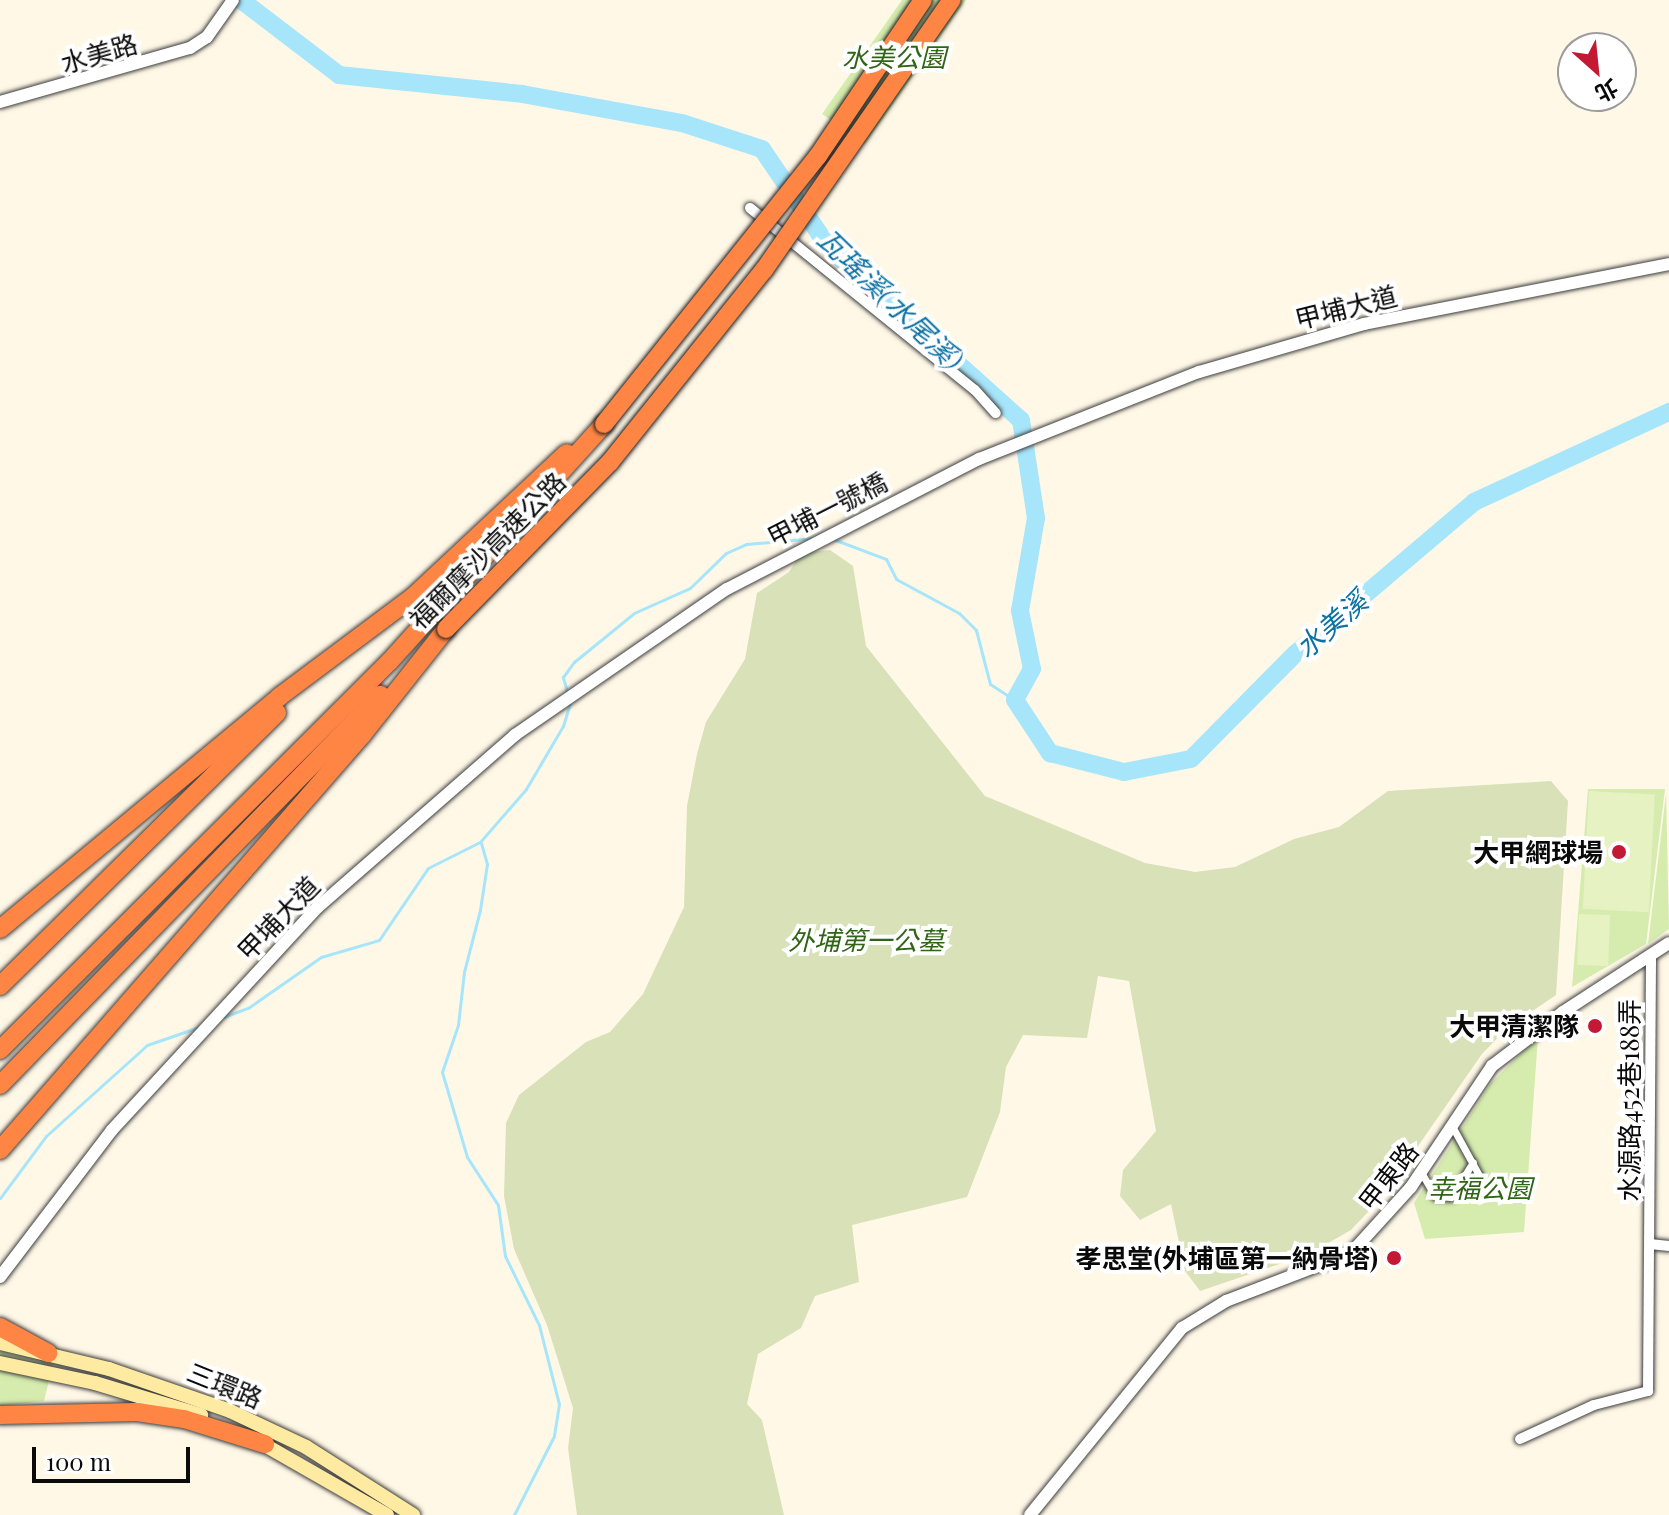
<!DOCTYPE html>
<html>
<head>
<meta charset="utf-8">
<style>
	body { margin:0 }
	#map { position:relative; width:1669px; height:1515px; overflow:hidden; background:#fff8e7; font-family:"Playfair Display","Noto Sans TC",serif }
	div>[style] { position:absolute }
	.green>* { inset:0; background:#d5ecae }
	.cemetery>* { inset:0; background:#d8e1b8 }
	.pitch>* { inset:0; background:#e6f2c1; transform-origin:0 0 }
	.stream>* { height:3px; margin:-1.5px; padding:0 1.5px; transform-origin:1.5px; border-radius:1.5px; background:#a7e5fb }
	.river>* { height:18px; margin:-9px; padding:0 9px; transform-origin:9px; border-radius:9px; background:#a7e5fb }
	.roads { filter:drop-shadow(0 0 2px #3d3d3d) drop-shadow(0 0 2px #3d3d3d) }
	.pedestrian>* { height:7px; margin:-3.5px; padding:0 3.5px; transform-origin:3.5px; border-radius:3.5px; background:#fff }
	.minor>* { height:10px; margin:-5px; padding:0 5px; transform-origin:5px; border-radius:5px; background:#fff }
	.tertiary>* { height:12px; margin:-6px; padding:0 6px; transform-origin:6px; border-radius:6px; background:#fff }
	.secondary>* { height:14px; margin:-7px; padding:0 7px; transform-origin:7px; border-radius:7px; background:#ffeaa2 }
	.motorway>* { height:18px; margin:-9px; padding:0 9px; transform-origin:9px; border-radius:9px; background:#ff8545 }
	.bridges { filter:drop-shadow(0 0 2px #1b1b1b) drop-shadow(0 0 2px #1b1b1b) }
	.motorway-bridge>* { height:18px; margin:-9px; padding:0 9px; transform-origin:9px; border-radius:9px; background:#ff8545 }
	.dots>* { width:22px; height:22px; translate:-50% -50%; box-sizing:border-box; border:4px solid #fff; border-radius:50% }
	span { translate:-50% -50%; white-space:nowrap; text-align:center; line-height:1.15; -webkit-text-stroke:8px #fff; paint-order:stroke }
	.street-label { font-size:26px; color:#0a0a0a }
	.park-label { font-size:26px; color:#306517; font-style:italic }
	.poi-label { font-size:26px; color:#0a0a0a; font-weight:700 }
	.right { translate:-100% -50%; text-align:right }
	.water-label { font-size:28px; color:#0c72a3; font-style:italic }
	.north { position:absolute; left:1557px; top:32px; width:80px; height:80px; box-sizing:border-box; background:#fff; border:2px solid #9d9d9d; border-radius:50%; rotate:153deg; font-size:22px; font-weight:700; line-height:32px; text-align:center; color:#0a0a0a }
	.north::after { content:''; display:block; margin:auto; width:28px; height:36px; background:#c31934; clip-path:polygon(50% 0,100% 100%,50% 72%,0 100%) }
	.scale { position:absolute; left:32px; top:1447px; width:158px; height:36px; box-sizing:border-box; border:4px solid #0a0a0a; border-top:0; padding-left:10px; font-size:24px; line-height:28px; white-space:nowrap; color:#0a0a0a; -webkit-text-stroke:6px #fff; paint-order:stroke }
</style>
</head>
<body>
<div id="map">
	<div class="green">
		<i style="clip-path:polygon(902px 0,966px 0,865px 144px,822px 114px)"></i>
		<i style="clip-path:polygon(1588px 789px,1665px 789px,1646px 944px,1572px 987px)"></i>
		<i style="clip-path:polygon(1666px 789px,1669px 929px,1648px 944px,1666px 794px)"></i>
		<i style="clip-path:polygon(1538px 1037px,1524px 1232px,1425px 1239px,1414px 1203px,1491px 1083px)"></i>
		<i style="clip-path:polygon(0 1334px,53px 1364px,44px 1401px,0 1406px)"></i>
	</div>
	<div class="cemetery">
		<i style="clip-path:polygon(830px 550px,853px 566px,866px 646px,985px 796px,1145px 863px,1195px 872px,1235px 867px,1294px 839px,1339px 827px,1388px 791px,1551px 781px,1568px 801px,1556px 995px,1506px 1029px,1482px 1054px,1384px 1195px,1351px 1230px,1309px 1254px,1200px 1291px,1185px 1271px,1171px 1204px,1140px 1220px,1120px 1196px,1123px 1170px,1156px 1131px,1129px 981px,1098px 976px,1087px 1038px,1023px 1035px,1006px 1067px,1000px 1112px,967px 1197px,852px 1225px,859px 1282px,815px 1296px,801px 1328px,758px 1354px,747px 1404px,762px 1420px,784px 1515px,577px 1515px,568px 1448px,573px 1408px,547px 1325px,514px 1249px,504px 1196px,506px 1123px,519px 1095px,586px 1042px,610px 1032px,643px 994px,684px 907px,687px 806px,697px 754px,706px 722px,745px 659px,757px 593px,789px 572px,801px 553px)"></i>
	</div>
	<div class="pitch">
		<i style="left:1589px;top:791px;width:66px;height:118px;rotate:3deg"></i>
		<i style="left:1579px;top:914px;width:31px;height:51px;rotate:2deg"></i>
	</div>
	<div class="stream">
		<i style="left:833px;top:539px;width:57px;rotate:20.7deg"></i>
		<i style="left:886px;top:559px;width:22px;rotate:63deg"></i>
		<i style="left:896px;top:579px;width:72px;rotate:28.4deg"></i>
		<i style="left:959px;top:613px;width:24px;rotate:45deg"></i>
		<i style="left:976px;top:630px;width:56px;rotate:75.5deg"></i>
		<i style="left:990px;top:684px;width:30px;rotate:33deg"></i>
		<i style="left:568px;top:695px;width:19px;rotate:-106deg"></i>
		<i style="left:563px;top:677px;width:19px;rotate:-54deg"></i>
		<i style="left:574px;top:662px;width:77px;rotate:-39.2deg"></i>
		<i style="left:634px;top:613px;width:61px;rotate:-24.1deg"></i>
		<i style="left:690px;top:588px;width:50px;rotate:-44.2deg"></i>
		<i style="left:726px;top:553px;width:22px;rotate:-24deg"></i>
		<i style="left:746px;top:544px;width:68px;rotate:-5deg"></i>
		<i style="left:481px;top:843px;width:22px;rotate:74deg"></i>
		<i style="left:487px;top:864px;width:47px;rotate:98.7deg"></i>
		<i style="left:480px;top:910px;width:64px;rotate:104.5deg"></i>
		<i style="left:464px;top:972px;width:53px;rotate:96.5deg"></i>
		<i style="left:458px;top:1025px;width:50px;rotate:108.8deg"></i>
		<i style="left:442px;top:1072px;width:89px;rotate:73.6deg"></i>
		<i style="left:467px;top:1157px;width:57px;rotate:57.1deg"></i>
		<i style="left:498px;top:1205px;width:51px;rotate:82.2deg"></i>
		<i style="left:505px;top:1256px;width:77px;rotate:63.8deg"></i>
		<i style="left:539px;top:1325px;width:81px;rotate:75.8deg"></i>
		<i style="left:559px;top:1404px;width:32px;rotate:99deg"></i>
		<i style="left:554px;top:1436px;width:89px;rotate:116.9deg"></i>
		<i style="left:224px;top:1017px;width:26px;rotate:-21deg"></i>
		<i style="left:248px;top:1008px;width:89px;rotate:-34.9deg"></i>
		<i style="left:321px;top:957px;width:60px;rotate:-16.3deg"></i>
		<i style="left:379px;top:940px;width:87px;rotate:-55.8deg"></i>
		<i style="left:428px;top:868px;width:58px;rotate:-26.6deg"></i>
		<i style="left:480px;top:842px;width:70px;rotate:-49deg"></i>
		<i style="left:526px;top:789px;width:73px;rotate:-59.6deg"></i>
		<i style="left:563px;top:726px;width:24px;rotate:-73deg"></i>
		<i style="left:0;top:1198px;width:77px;rotate:-53.4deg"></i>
		<i style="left:46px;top:1136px;width:136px;rotate:-42deg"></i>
		<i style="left:147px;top:1045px;width:58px;rotate:-19.1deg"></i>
	</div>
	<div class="river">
		<i style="left:241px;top:0;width:123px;rotate:37.4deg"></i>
		<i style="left:339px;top:75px;width:184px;rotate:5.9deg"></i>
		<i style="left:522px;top:94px;width:163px;rotate:10.3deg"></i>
		<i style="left:682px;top:123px;width:84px;rotate:18deg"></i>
		<i style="left:762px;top:149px;width:120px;rotate:55.9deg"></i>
		<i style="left:829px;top:248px;width:258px;rotate:41.9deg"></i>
		<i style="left:1021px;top:420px;width:99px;rotate:81.3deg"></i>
		<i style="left:1036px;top:518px;width:94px;rotate:99.8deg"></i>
		<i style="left:1020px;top:611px;width:59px;rotate:78.3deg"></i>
		<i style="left:1032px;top:669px;width:35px;rotate:119deg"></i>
		<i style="left:1015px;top:700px;width:64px;rotate:56.6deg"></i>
		<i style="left:1050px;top:753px;width:76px;rotate:14.4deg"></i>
		<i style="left:1124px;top:772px;width:68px;rotate:-11deg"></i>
		<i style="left:1191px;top:759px;width:148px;rotate:-45.3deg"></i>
		<i style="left:1295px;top:654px;width:235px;rotate:-40.3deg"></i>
		<i style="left:1474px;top:502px;width:215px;rotate:-24.8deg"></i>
	</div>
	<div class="roads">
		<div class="pedestrian">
			<i style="left:1452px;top:1126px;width:60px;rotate:61.3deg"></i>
			<i style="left:1421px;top:1172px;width:28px;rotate:60deg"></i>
			<i style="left:1435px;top:1196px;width:16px;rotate:4deg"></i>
			<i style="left:1451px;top:1197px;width:41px;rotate:-57.8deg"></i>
		</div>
		<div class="minor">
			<i style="left:750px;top:208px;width:289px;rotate:39deg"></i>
			<i style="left:975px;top:390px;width:31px;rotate:48deg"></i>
			<i style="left:1650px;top:1244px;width:19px;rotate:6deg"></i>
			<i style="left:1520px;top:1439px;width:81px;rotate:-24.7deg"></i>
			<i style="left:1594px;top:1405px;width:56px;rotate:-14.5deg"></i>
			<i style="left:1648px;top:1391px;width:435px;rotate:-89.6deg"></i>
		</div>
		<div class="tertiary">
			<i style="left:0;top:102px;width:198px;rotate:-15.9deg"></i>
			<i style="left:190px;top:48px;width:20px;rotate:-33deg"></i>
			<i style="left:207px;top:37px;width:45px;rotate:-54.9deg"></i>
			<i style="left:0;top:1277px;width:185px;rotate:-52.7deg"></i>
			<i style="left:112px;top:1130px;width:304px;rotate:-47.3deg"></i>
			<i style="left:318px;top:907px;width:262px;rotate:-41.1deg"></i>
			<i style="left:515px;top:735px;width:257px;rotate:-34.6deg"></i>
			<i style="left:727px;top:589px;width:284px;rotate:-27.3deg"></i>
			<i style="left:979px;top:459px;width:237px;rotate:-21.6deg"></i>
			<i style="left:1199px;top:372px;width:172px;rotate:-16.2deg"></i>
			<i style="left:1364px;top:324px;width:311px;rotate:-11.1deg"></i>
			<i style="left:1030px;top:1515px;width:241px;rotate:-50.9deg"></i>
			<i style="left:1182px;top:1328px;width:52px;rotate:-31.5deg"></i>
			<i style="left:1226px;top:1301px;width:134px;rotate:-21deg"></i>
			<i style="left:1351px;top:1253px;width:89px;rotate:-47.7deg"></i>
			<i style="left:1411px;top:1187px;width:146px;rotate:-56.2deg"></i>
			<i style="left:1492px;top:1066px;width:89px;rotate:-37.3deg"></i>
			<i style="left:1563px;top:1012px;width:126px;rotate:-33.1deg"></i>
		</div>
		<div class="secondary">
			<i style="left:0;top:1343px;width:112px;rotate:13.4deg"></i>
			<i style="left:109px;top:1369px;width:128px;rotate:19.1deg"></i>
			<i style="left:230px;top:1411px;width:84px;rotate:25.3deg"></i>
			<i style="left:306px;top:1447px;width:127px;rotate:32.4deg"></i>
			<i style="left:0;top:1363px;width:97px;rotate:11.9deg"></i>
			<i style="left:95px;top:1383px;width:111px;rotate:16.8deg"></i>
			<i style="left:256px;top:1440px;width:151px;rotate:29.8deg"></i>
		</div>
		<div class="motorway">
			<i style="left:0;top:929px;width:363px;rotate:-39.7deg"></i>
			<i style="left:279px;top:697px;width:169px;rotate:-36.8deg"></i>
			<i style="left:414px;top:596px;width:209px;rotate:-43.1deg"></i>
			<i style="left:0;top:986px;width:389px;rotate:-44.6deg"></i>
			<i style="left:0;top:1050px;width:551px;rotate:-44.93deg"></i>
			<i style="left:390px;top:661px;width:319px;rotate:-47.9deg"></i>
			<i style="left:0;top:1085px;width:545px;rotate:-45.74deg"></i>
			<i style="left:0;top:1150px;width:551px;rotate:-48.9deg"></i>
			<i style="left:362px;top:735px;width:135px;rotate:-51.6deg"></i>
			<i style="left:0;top:1327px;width:55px;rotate:28.4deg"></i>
			<i style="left:0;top:1415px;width:137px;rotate:-1.3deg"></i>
			<i style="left:137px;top:1412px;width:48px;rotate:8.5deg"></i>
			<i style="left:184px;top:1419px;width:85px;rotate:17.2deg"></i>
		</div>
	</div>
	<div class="bridges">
		<div class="motorway-bridge">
			<i style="left:604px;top:424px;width:343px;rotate:-51.4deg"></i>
			<i style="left:818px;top:156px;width:188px;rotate:-56.1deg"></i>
			<i style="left:446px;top:629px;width:234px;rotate:-45.5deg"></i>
			<i style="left:610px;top:462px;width:246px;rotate:-51.3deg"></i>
			<i style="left:764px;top:270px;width:329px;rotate:-55.2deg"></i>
		</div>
	</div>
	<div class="dots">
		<i style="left:1619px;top:852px;background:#c31934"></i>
		<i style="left:1595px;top:1026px;background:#c31934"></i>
		<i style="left:1394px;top:1258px;background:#c31934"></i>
	</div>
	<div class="street-label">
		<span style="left:99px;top:53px;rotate:-16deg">水美路</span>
		<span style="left:1346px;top:307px;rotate:-14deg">甲埔大道</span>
		<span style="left:827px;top:509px;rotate:-27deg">甲埔一號橋</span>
		<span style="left:487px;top:550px;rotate:-45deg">福爾摩沙高速公路</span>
		<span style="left:278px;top:918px;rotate:-46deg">甲埔大道</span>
		<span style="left:1629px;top:1100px;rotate:-90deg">水源路452巷188弄</span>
		<span style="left:1388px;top:1176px;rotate:-52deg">甲東路</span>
		<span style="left:225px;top:1385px;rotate:22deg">三環路</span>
	</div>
	<div class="park-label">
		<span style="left:894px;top:57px">水美公園</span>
		<span style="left:866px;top:940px">外埔第一公墓</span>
		<span style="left:1480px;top:1188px">幸福公園</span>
	</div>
	<div class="poi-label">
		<span class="right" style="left:1603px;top:852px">大甲網球場</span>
		<span class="right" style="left:1579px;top:1026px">大甲清潔隊</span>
		<span class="right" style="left:1378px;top:1258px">孝思堂(外埔區第一納骨塔)</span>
	</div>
	<div class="water-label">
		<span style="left:891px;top:299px;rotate:44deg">瓦瑤溪(水尾溪)</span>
		<span style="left:1331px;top:624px;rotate:-41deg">水美溪</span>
	</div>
	<div class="north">北</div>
	<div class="scale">100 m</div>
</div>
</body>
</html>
